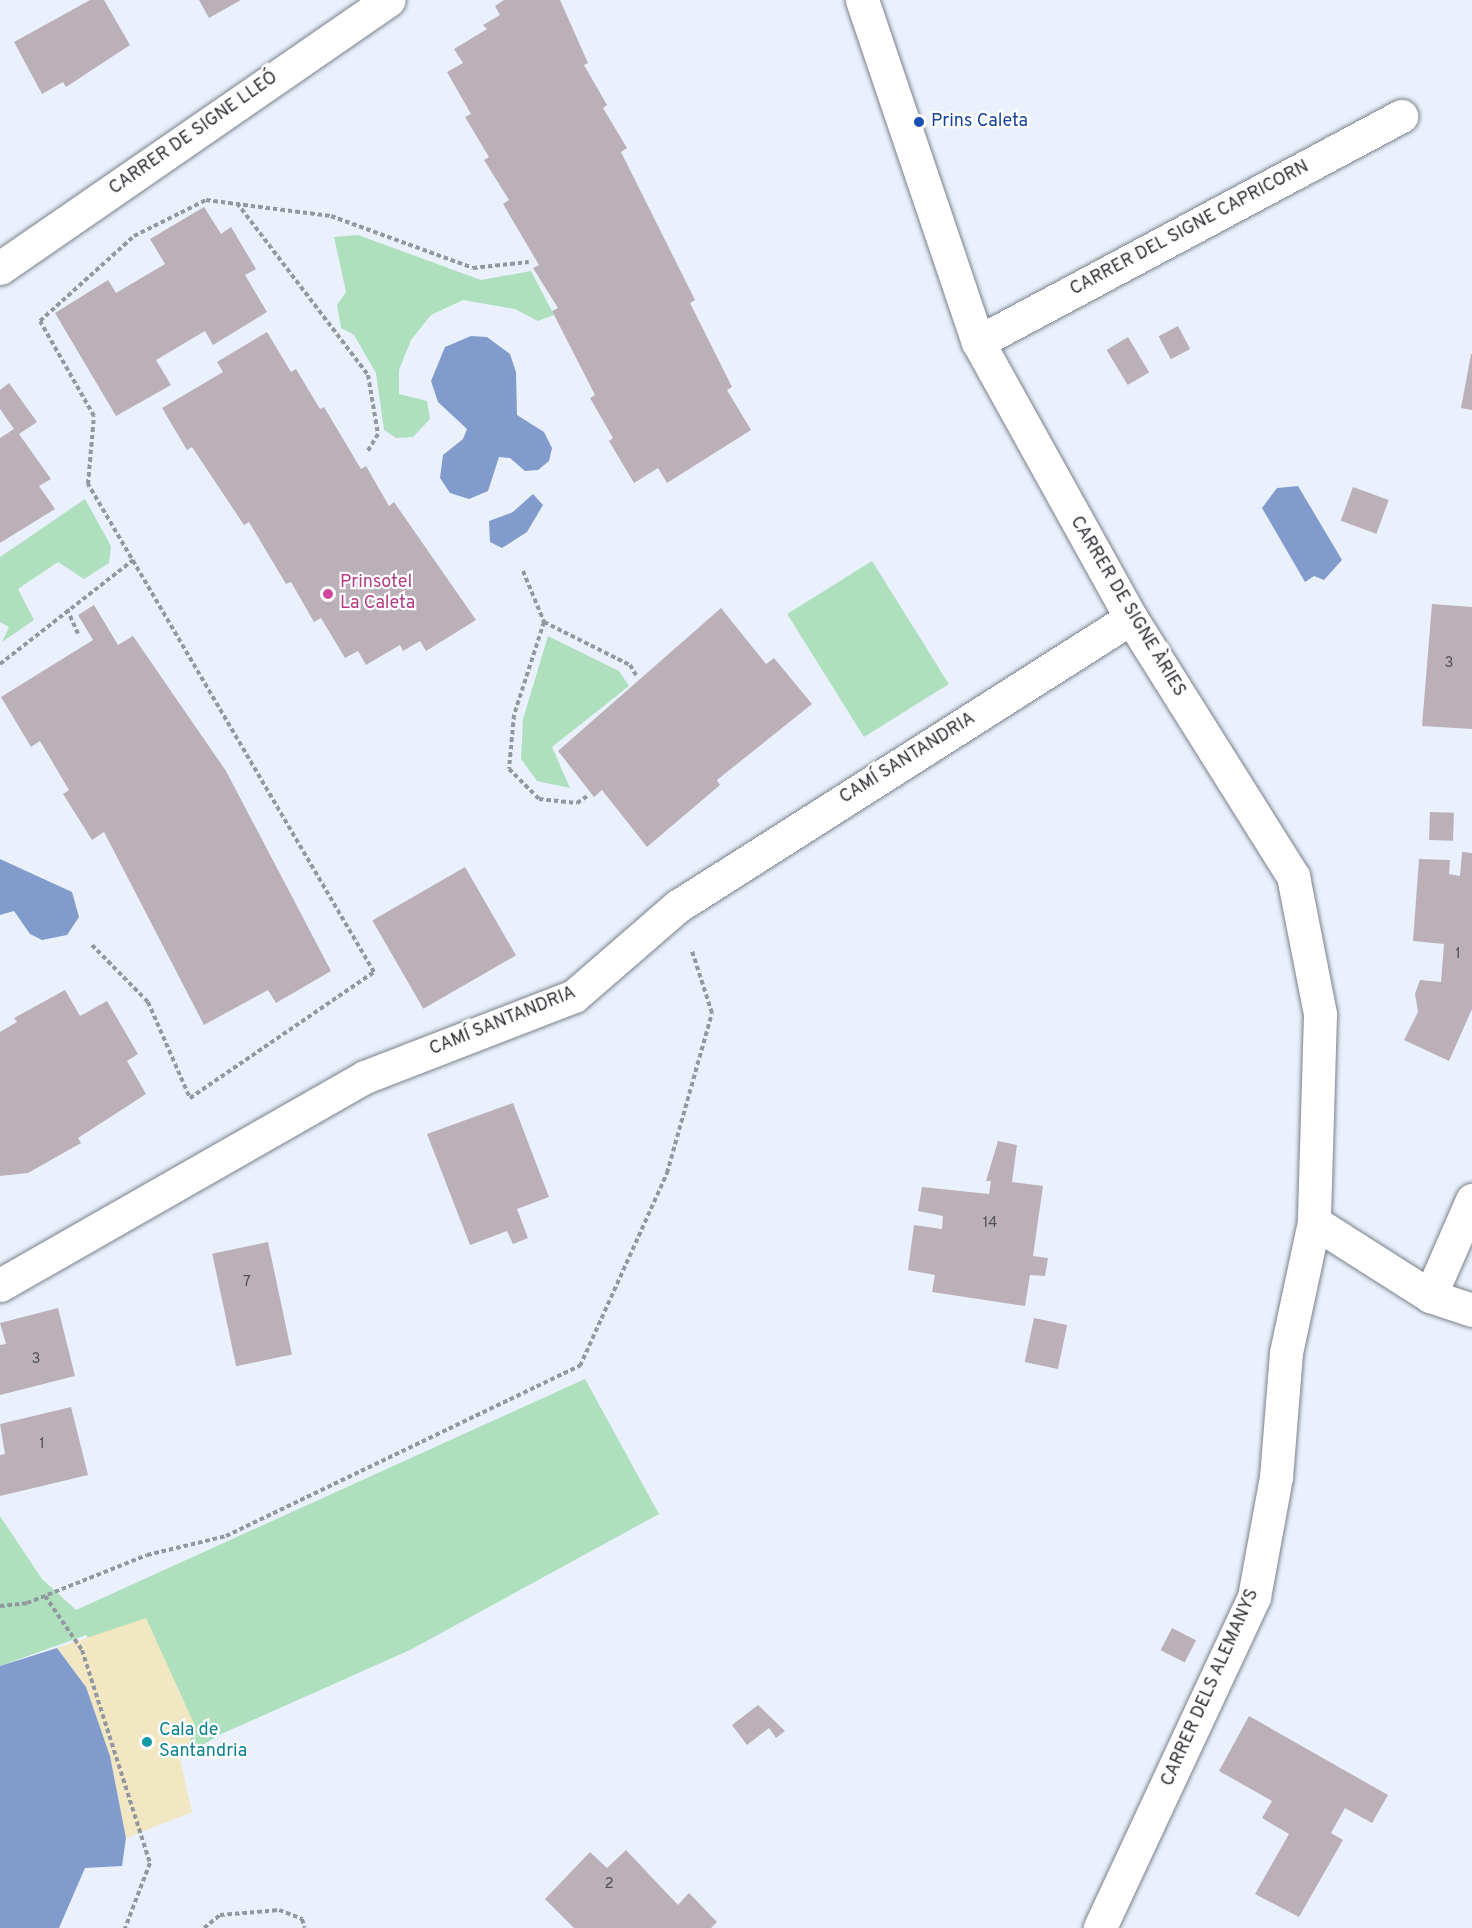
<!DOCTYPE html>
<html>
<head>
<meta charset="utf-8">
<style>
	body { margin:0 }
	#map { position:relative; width:1472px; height:1928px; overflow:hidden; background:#eaf1fc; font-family:Overpass,sans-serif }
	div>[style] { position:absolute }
	.green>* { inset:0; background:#aee0bd; transform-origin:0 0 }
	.sand>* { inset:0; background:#f1e7c2 }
	.water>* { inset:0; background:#819ccc }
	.building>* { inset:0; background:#bbb0b8; transform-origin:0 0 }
	.path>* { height:4px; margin-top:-2px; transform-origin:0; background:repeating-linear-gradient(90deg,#9398a0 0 4.5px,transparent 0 7.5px) }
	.roads { filter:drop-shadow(0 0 2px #7b818a) drop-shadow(0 0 2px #7b818a) }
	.street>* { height:33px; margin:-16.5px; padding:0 16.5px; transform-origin:16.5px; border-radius:16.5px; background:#fff }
	.dots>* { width:16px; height:16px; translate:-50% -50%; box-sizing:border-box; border:3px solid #fff; border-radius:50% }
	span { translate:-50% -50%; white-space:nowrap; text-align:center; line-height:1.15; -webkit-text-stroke:4.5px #fff; paint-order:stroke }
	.number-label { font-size:15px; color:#515156 }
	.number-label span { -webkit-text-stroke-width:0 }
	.transit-label { font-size:18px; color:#164399 }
	.left { translate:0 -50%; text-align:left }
	.street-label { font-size:18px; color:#2e3135 }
	.hotel-label { font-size:18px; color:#b23c85 }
	.culture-label { font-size:18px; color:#0d838f }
</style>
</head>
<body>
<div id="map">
	<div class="green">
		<i style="clip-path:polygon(358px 235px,481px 280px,531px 271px,554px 315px,538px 321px,515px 309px,463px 300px,431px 315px,411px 340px,399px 370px,399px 394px,427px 401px,430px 419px,413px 437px,396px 438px,384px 430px,376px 373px,354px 335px,341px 328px,337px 305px,346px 292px,334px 237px)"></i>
		<i style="clip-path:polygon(85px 499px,111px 546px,109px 563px,84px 579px,58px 562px,18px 589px,34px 620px,2px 642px,9px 627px,0 622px,0 557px)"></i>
		<i style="left:872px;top:561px;width:145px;height:100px;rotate:58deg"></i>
		<i style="clip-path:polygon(548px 636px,619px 671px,629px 686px,552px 747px,570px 788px,537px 781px,521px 759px,523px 719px)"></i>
		<i style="clip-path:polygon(585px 1379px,659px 1514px,410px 1650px,219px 1735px,180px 1759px,86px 1635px,0 1666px,0 1516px,42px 1579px,76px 1610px)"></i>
	</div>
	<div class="sand">
		<i style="clip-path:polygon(146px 1618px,196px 1728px,180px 1759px,192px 1812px,126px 1838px,110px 1756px,86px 1687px,57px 1648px)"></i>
	</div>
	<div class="water">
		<i style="clip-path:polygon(471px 336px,487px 337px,510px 354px,516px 372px,517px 415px,544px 432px,552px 448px,549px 461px,538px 470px,525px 471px,510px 458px,499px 457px,488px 491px,469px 499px,450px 493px,440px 478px,443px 455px,463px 439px,467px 429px,438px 402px,431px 381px,445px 347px)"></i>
		<i style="clip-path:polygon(1298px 486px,1342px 560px,1324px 580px,1314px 576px,1305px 582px,1262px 508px,1277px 488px)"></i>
		<i style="clip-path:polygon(533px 494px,543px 505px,527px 532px,502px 548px,490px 542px,489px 521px,513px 512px)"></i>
		<i style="clip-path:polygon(0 859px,72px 892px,79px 917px,67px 935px,42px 940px,30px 934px,14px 911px,0 915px)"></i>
		<i style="clip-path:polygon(57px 1648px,86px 1687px,110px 1756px,126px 1838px,122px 1866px,85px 1868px,59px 1928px,0 1928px,0 1666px)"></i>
	</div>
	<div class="building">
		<i style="clip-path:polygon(90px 0,104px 0,130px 45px,66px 87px,63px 82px,42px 94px,14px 42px)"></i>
		<i style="clip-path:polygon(199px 0,241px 0,209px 18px)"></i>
		<i style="clip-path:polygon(504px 0,560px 0,588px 63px,584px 65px,607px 105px,603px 108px,627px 148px,621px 152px,695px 300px,690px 303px,732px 387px,727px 390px,751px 430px,667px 483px,658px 468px,634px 483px,609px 441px,613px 438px,590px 398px,595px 395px,552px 311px,558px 308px,533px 268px,539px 265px,503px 204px,509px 200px,484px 160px,489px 157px,465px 117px,471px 114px,447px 72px,463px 63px,454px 49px,487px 29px,483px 25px,500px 15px,495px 6px)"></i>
		<i style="clip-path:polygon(204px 207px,221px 234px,231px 227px,256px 269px,245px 275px,267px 312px,213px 345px,205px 331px,156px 360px,171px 385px,116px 416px,55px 313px,108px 280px,116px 293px,165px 264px,150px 239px)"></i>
		<i style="left:1178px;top:326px;width:26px;height:22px;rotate:62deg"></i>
		<i style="clip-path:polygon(267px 332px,291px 372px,296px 369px,320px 409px,324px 407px,361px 469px,366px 466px,389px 506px,394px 502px,476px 620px,426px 651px,420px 641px,403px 651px,400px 645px,366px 665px,358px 651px,345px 658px,321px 618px,314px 622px,291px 582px,286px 584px,249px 522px,244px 525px,192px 447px,187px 450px,162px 408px,223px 372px,217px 362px)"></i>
		<i style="left:1128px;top:337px;width:41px;height:25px;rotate:59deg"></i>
		<i style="clip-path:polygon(1471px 354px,1472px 354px,1472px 410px,1461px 408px)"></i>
		<i style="clip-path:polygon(9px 383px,37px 422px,19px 434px,51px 479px,39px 486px,55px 509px,0 543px,0 438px,14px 429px,0 409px,0 390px)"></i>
		<i style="left:1353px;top:487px;width:38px;height:36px;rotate:20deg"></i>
		<i style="clip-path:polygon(1432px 604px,1472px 607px,1472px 729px,1422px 726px)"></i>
		<i style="clip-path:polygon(94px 605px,118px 645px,133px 636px,226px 771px,331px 971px,276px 1003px,268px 990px,204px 1025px,104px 832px,92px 840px,63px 794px,69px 790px,40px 741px,31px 747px,1px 697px,93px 640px,78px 615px)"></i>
		<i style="clip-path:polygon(721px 608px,766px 664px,774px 658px,812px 704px,717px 780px,720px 785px,647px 847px,602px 790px,594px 797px,558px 751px)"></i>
		<i style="left:1430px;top:812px;width:24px;height:28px;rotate:2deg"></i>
		<i style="clip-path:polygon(1462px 852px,1472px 853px,1472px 1009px,1449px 1061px,1404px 1040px,1418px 1012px,1415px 994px,1420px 980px,1441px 982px,1444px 944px,1413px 941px,1419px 859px,1450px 860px,1449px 874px,1460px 876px)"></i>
		<i style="left:465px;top:867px;width:102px;height:107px;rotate:60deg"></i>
		<i style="clip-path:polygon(65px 990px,80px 1016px,107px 1001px,138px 1054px,127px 1061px,146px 1094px,78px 1138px,81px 1143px,28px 1173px,0 1176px,0 1032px,17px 1022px,14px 1018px)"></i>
		<i style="clip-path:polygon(513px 1103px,549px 1197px,517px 1209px,528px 1238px,513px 1244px,507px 1231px,470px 1245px,427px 1134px)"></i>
		<i style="clip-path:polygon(998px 1141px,1017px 1145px,1012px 1182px,1043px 1186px,1033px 1256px,1048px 1258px,1045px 1276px,1030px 1275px,1025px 1306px,932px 1292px,935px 1275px,908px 1270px,914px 1225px,942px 1229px,943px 1216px,918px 1211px,922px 1187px,989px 1194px,991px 1181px,986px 1181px)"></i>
		<i style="left:268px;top:1242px;width:115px;height:57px;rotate:78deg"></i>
		<i style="clip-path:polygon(58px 1308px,75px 1376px,0 1395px,0 1345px,6px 1344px,0 1323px)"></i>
		<i style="left:1034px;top:1318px;width:34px;height:45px;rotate:12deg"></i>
		<i style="clip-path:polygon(71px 1407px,88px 1475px,0 1496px,0 1455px,5px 1454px,0 1424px)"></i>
		<i style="left:1172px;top:1628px;width:27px;height:25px;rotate:27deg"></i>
		<i style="clip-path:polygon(758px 1705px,785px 1731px,776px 1738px,769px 1728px,747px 1745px,732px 1725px)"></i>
		<i style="clip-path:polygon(1249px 1716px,1388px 1795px,1372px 1823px,1345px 1808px,1331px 1833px,1343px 1840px,1299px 1917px,1255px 1894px,1289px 1834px,1262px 1818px,1272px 1801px,1219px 1771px)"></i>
		<i style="clip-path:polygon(626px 1850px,678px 1905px,689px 1893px,717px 1922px,711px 1928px,574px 1928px,545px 1899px,590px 1852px,607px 1868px)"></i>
	</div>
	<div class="path">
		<i style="left:237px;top:203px;width:216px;rotate:52.7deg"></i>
		<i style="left:368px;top:375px;width:60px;rotate:80.4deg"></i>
		<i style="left:378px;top:434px;width:21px;rotate:121deg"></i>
		<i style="left:523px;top:571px;width:55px;rotate:67.6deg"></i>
		<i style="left:544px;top:622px;width:96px;rotate:26.6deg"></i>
		<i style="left:630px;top:665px;width:12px;rotate:59deg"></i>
		<i style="left:67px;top:609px;width:30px;rotate:66deg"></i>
		<i style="left:544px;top:622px;width:98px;rotate:107.9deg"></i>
		<i style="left:514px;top:715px;width:54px;rotate:95.3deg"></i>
		<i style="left:509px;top:769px;width:42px;rotate:45deg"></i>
		<i style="left:539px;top:799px;width:38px;rotate:6deg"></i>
		<i style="left:577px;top:803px;width:14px;rotate:-34deg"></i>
		<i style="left:0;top:664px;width:169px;rotate:-38deg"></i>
		<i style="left:92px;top:945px;width:80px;rotate:45.5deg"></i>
		<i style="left:148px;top:1002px;width:105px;rotate:66.4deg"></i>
		<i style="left:190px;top:1098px;width:223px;rotate:-34.4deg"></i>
		<i style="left:374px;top:972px;width:566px;rotate:-120.37deg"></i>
		<i style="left:88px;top:484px;width:68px;rotate:-85deg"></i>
		<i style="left:94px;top:416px;width:109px;rotate:-119.6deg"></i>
		<i style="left:40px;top:321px;width:127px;rotate:-42.1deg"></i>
		<i style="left:134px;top:236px;width:80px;rotate:-26.6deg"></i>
		<i style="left:206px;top:200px;width:126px;rotate:7.3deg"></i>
		<i style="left:331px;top:216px;width:151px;rotate:20.1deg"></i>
		<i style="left:473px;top:268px;width:56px;rotate:-6.1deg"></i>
		<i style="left:45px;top:1596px;width:65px;rotate:55.6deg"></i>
		<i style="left:82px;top:1650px;width:224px;rotate:72.3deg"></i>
		<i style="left:150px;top:1863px;width:70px;rotate:111deg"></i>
		<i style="left:0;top:1606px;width:27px;rotate:-6deg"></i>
		<i style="left:27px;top:1603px;width:129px;rotate:-21.8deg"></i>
		<i style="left:147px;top:1555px;width:81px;rotate:-13.5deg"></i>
		<i style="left:226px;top:1536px;width:393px;rotate:-25.7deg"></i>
		<i style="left:580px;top:1366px;width:212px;rotate:-65.7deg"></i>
		<i style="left:667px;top:1173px;width:166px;rotate:-74.3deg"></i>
		<i style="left:712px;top:1013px;width:65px;rotate:-107.9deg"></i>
		<i style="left:204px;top:1928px;width:21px;rotate:-39deg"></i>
		<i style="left:220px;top:1915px;width:59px;rotate:-4.8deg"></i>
		<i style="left:279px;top:1910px;width:25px;rotate:21deg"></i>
		<i style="left:302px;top:1919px;width:9px;rotate:72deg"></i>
	</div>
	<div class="roads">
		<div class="street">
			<i style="left:862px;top:0;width:361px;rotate:71.3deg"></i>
			<i style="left:978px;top:342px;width:316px;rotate:61deg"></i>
			<i style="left:1131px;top:618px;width:305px;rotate:57.9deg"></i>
			<i style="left:1293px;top:876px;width:141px;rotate:78.9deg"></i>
			<i style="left:1320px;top:1014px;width:208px;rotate:91.7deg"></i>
			<i style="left:1314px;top:1222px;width:134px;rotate:102.1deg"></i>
			<i style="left:1286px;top:1353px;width:124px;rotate:94.6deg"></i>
			<i style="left:1276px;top:1477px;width:122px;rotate:100.4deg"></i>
			<i style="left:1254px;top:1597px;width:365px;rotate:115deg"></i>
			<i style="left:0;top:268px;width:472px;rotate:-34.6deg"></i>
			<i style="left:978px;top:342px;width:480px;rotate:-28.1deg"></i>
			<i style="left:1314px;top:1222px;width:138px;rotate:32.5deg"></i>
			<i style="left:1430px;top:1296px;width:44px;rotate:18.4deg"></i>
			<i style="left:0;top:1285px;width:420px;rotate:-29.7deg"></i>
			<i style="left:365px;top:1077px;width:224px;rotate:-21.2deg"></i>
			<i style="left:574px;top:996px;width:138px;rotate:-40.9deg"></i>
			<i style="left:678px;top:906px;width:537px;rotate:-32.45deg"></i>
			<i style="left:1430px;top:1296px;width:105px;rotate:-66.4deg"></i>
		</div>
	</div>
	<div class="dots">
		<i style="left:919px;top:122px;background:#1a4fb4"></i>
		<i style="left:328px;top:594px;background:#d1479c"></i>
		<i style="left:147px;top:1742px;background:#0f9aa8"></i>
	</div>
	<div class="number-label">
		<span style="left:1449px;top:664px">3</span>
		<span style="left:1458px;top:955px">1</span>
		<span style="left:990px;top:1224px">14</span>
		<span style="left:247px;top:1283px">7</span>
		<span style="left:36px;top:1360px">3</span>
		<span style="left:42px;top:1445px">1</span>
		<span style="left:609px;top:1885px">2</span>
	</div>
	<div class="transit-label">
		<span class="left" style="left:931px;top:122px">Prins Caleta</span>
	</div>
	<div class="street-label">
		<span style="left:194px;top:134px;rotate:-35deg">CARRER DE SIGNE LLEÓ</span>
		<span style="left:1190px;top:229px;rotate:-28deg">CARRER DEL SIGNE CAPRICORN</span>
		<span style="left:1127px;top:607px;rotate:59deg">CARRER DE SIGNE ÀRIES</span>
		<span style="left:908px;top:759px;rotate:-32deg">CAMÍ SANTANDRIA</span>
		<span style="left:503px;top:1022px;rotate:-22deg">CAMÍ SANTANDRIA</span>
		<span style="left:1211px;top:1688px;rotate:-66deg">CARRER DELS ALEMANYS</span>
	</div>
	<div class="hotel-label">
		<span class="left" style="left:340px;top:594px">Prinsotel<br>La Caleta</span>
	</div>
	<div class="culture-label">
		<span class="left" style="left:159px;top:1742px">Cala de<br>Santandria</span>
	</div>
</div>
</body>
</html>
